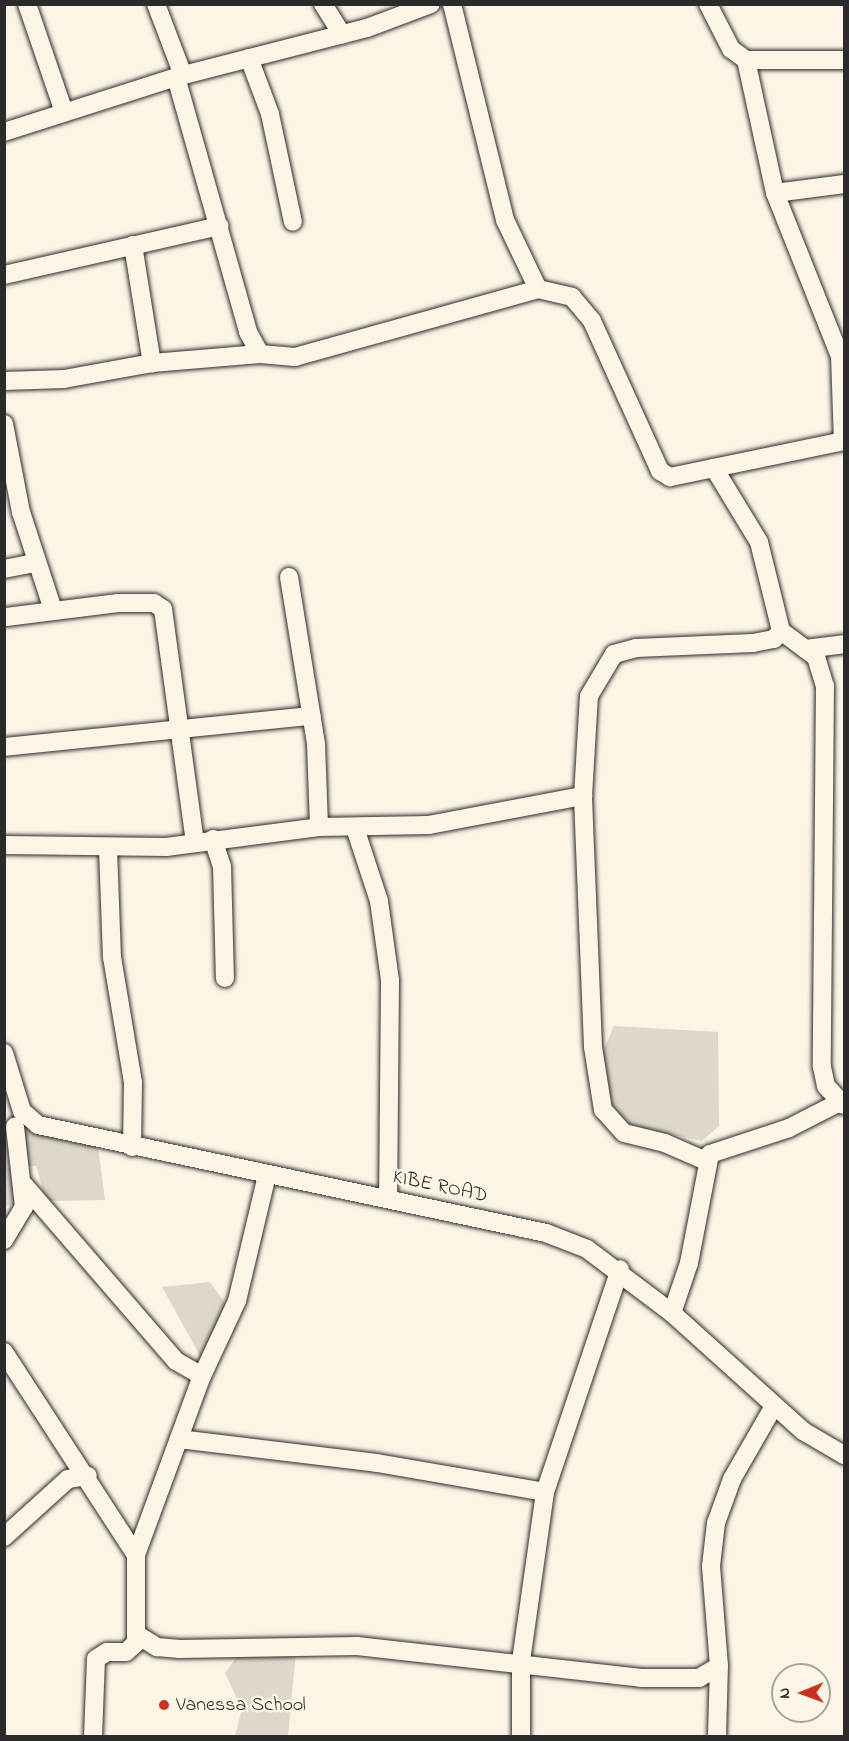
<!DOCTYPE html>
<html>
<head>
<meta charset="utf-8">
<style>
	body { margin:0 }
	#map { position:relative; width:849px; height:1741px; overflow:hidden; background:#fcf5e5; font-family:"Indie Flower",sans-serif }
	div>[style] { position:absolute }
	.green>* { inset:0; background:#ded8ca }
	.roads { filter:drop-shadow(0 0 2px #2b2b2b) drop-shadow(0 0 2px #2b2b2b) }
	.minor>* { height:18px; margin:-9px; padding:0 9px; transform-origin:9px; border-radius:9px; background:#fcf5e5 }
	.dots>* { width:16px; height:16px; translate:-50% -50%; box-sizing:border-box; border:3px solid #fcf5e5; border-radius:50% }
	span { translate:-50% -50%; white-space:nowrap; text-align:center; line-height:1.15; -webkit-text-stroke:5px #fcf5e5; paint-order:stroke }
	.street-label { font-size:20px; color:#2b2b2b }
	.poi-label { font-size:20px; color:#2b2b2b }
	.left { translate:0 -50%; text-align:left }
	.frame { position:absolute; inset:0; border:6px solid #2b2b2b; pointer-events:none }
	.north { position:absolute; left:771px; top:1663px; width:60px; height:60px; box-sizing:border-box; background:#fcf5e5; border:2px solid #a8a49b; border-radius:50%; rotate:269deg; font-size:16px; font-weight:700; line-height:24px; text-align:center; color:#2b2b2b }
	.north::after { content:''; display:block; margin:auto; width:21px; height:27px; background:#c8321e; clip-path:polygon(50% 0,100% 100%,50% 72%,0 100%) }
</style>
</head>
<body>
<div id="map">
	<div class="green">
		<i style="clip-path:polygon(614px 1026px,718px 1032px,719px 1126px,702px 1141px,614px 1122px,601px 1056px)"></i>
		<i style="clip-path:polygon(34px 1129px,97px 1138px,105px 1200px,46px 1201px,36px 1166px,16px 1166px,19px 1203px,5px 1206px,5px 1141px)"></i>
		<i style="clip-path:polygon(210px 1282px,229px 1309px,203px 1361px,162px 1287px)"></i>
		<i style="clip-path:polygon(240px 1652px,296px 1652px,288px 1736px,235px 1736px,242px 1709px,225px 1673px)"></i>
	</div>
	<div class="roads">
		<div class="minor">
			<i style="left:27px;top:4px;width:114px;rotate:71.1deg"></i>
			<i style="left:156px;top:4px;width:76px;rotate:69.2deg"></i>
			<i style="left:323px;top:4px;width:36px;rotate:58deg"></i>
			<i style="left:452px;top:4px;width:222px;rotate:76.2deg"></i>
			<i style="left:505px;top:220px;width:76px;rotate:64.4deg"></i>
			<i style="left:538px;top:289px;width:35px;rotate:13deg"></i>
			<i style="left:572px;top:297px;width:31px;rotate:50deg"></i>
			<i style="left:592px;top:321px;width:165px;rotate:65.6deg"></i>
			<i style="left:660px;top:471px;width:12px;rotate:31deg"></i>
			<i style="left:670px;top:477px;width:178px;rotate:-11.7deg"></i>
			<i style="left:708px;top:4px;width:51px;rotate:62.9deg"></i>
			<i style="left:731px;top:49px;width:19px;rotate:36deg"></i>
			<i style="left:746px;top:60px;width:98px"></i>
			<i style="left:249px;top:58px;width:60px;rotate:69.4deg"></i>
			<i style="left:270px;top:114px;width:110px;rotate:78deg"></i>
			<i style="left:746px;top:60px;width:136px;rotate:77.7deg"></i>
			<i style="left:775px;top:193px;width:175px;rotate:68.3deg"></i>
			<i style="left:840px;top:356px;width:85px;rotate:88deg"></i>
			<i style="left:176px;top:77px;width:265px;rotate:74.2deg"></i>
			<i style="left:248px;top:332px;width:25px;rotate:61deg"></i>
			<i style="left:4px;top:132px;width:181px;rotate:-17.7deg"></i>
			<i style="left:176px;top:77px;width:197px;rotate:-14.4deg"></i>
			<i style="left:367px;top:28px;width:68px;rotate:-20.6deg"></i>
			<i style="left:775px;top:193px;width:70px;rotate:-7.4deg"></i>
			<i style="left:133px;top:245px;width:120px;rotate:80.9deg"></i>
			<i style="left:4px;top:275px;width:221px;rotate:-12.8deg"></i>
			<i style="left:4px;top:381px;width:60px;rotate:-1.9deg"></i>
			<i style="left:64px;top:379px;width:89px;rotate:-10.3deg"></i>
			<i style="left:152px;top:363px;width:108px;rotate:-4.8deg"></i>
			<i style="left:260px;top:354px;width:35px;rotate:5deg"></i>
			<i style="left:295px;top:357px;width:252px;rotate:-15.6deg"></i>
			<i style="left:4px;top:424px;width:90px;rotate:79.1deg"></i>
			<i style="left:21px;top:512px;width:103px;rotate:71.9deg"></i>
			<i style="left:4px;top:569px;width:33px;rotate:-11deg"></i>
			<i style="left:289px;top:577px;width:169px;rotate:80.8deg"></i>
			<i style="left:316px;top:744px;width:83px;rotate:87.9deg"></i>
			<i style="left:6px;top:617px;width:113px;rotate:-7.1deg"></i>
			<i style="left:118px;top:603px;width:36px"></i>
			<i style="left:154px;top:603px;width:11px;rotate:34deg"></i>
			<i style="left:163px;top:609px;width:236px;rotate:82.2deg"></i>
			<i style="left:781px;top:631px;width:44px;rotate:36.6deg"></i>
			<i style="left:816px;top:657px;width:30px;rotate:73deg"></i>
			<i style="left:825px;top:686px;width:381px;rotate:90.5deg"></i>
			<i style="left:822px;top:1067px;width:19px;rotate:78deg"></i>
			<i style="left:826px;top:1086px;width:26px;rotate:47deg"></i>
			<i style="left:805px;top:649px;width:39px;rotate:-7deg"></i>
			<i style="left:4px;top:747px;width:309px;rotate:-5.8deg"></i>
			<i style="left:355px;top:828px;width:77px;rotate:71.8deg"></i>
			<i style="left:379px;top:901px;width:80px;rotate:82.1deg"></i>
			<i style="left:390px;top:980px;width:219px;rotate:90.5deg"></i>
			<i style="left:213px;top:839px;width:28px;rotate:72deg"></i>
			<i style="left:222px;top:866px;width:112px;rotate:88.5deg"></i>
			<i style="left:4px;top:845px;width:162px;rotate:0.7deg"></i>
			<i style="left:166px;top:847px;width:154px;rotate:-7.4deg"></i>
			<i style="left:319px;top:827px;width:110px;rotate:-1deg"></i>
			<i style="left:429px;top:825px;width:157px;rotate:-10.7deg"></i>
			<i style="left:108px;top:849px;width:108px;rotate:87.9deg"></i>
			<i style="left:112px;top:957px;width:128px;rotate:80.5deg"></i>
			<i style="left:133px;top:1083px;width:64px;rotate:90.9deg"></i>
			<i style="left:4px;top:1053px;width:61px;rotate:72.8deg"></i>
			<i style="left:22px;top:1111px;width:21px;rotate:41deg"></i>
			<i style="left:38px;top:1125px;width:519px;rotate:12deg"></i>
			<i style="left:546px;top:1233px;width:44px;rotate:21.3deg"></i>
			<i style="left:587px;top:1249px;width:106px;rotate:37deg"></i>
			<i style="left:672px;top:1313px;width:176px;rotate:42deg"></i>
			<i style="left:803px;top:1431px;width:48px;rotate:30.3deg"></i>
			<i style="left:706px;top:1161px;width:45px;rotate:-156.3deg"></i>
			<i style="left:665px;top:1143px;width:42px;rotate:-166.3deg"></i>
			<i style="left:624px;top:1133px;width:31px;rotate:-132deg"></i>
			<i style="left:603px;top:1110px;width:64px;rotate:-99deg"></i>
			<i style="left:593px;top:1047px;width:251px;rotate:-92.3deg"></i>
			<i style="left:583px;top:796px;width:100px;rotate:-86.6deg"></i>
			<i style="left:589px;top:696px;width:49px;rotate:-59.2deg"></i>
			<i style="left:614px;top:654px;width:23px;rotate:-15deg"></i>
			<i style="left:636px;top:648px;width:117px;rotate:-2.4deg"></i>
			<i style="left:753px;top:643px;width:21px;rotate:-11deg"></i>
			<i style="left:774px;top:639px;width:11px;rotate:-49deg"></i>
			<i style="left:781px;top:631px;width:92px;rotate:-103.9deg"></i>
			<i style="left:759px;top:542px;width:87px;rotate:-121.3deg"></i>
			<i style="left:24px;top:1185px;width:233px;rotate:49.2deg"></i>
			<i style="left:176px;top:1361px;width:30px;rotate:30deg"></i>
			<i style="left:4px;top:1240px;width:39px;rotate:-59deg"></i>
			<i style="left:24px;top:1207px;width:81px;rotate:-96.4deg"></i>
			<i style="left:672px;top:1313px;width:53px;rotate:-71.2deg"></i>
			<i style="left:689px;top:1263px;width:111px;rotate:-79.1deg"></i>
			<i style="left:710px;top:1154px;width:83px;rotate:-18.2deg"></i>
			<i style="left:789px;top:1128px;width:55px;rotate:-27deg"></i>
			<i style="left:4px;top:1352px;width:242px;rotate:57deg"></i>
			<i style="left:136px;top:1555px;width:88px;rotate:90deg"></i>
			<i style="left:136px;top:1643px;width:13px;rotate:138deg"></i>
			<i style="left:126px;top:1652px;width:19px;rotate:180deg"></i>
			<i style="left:107px;top:1652px;width:13px;rotate:148deg"></i>
			<i style="left:96px;top:1659px;width:77px;rotate:92.2deg"></i>
			<i style="left:179px;top:1439px;width:199px;rotate:6.9deg"></i>
			<i style="left:377px;top:1463px;width:170px;rotate:9.8deg"></i>
			<i style="left:4px;top:1537px;width:86px;rotate:-42.2deg"></i>
			<i style="left:68px;top:1479px;width:20px;rotate:-9deg"></i>
			<i style="left:136px;top:1555px;width:191px;rotate:-69.8deg"></i>
			<i style="left:202px;top:1376px;width:83px;rotate:-65deg"></i>
			<i style="left:237px;top:1301px;width:130px;rotate:-76.6deg"></i>
			<i style="left:136px;top:1634px;width:25px;rotate:32deg"></i>
			<i style="left:157px;top:1647px;width:23px;rotate:5deg"></i>
			<i style="left:180px;top:1649px;width:177px;rotate:-1deg"></i>
			<i style="left:357px;top:1646px;width:286px;rotate:6.4deg"></i>
			<i style="left:641px;top:1678px;width:58px"></i>
			<i style="left:699px;top:1678px;width:23px;rotate:-31deg"></i>
			<i style="left:521px;top:1736px;width:75px;rotate:-90deg"></i>
			<i style="left:521px;top:1661px;width:171px;rotate:-81.9deg"></i>
			<i style="left:545px;top:1492px;width:235px;rotate:-71.4deg"></i>
			<i style="left:717px;top:1736px;width:70px;rotate:-88.4deg"></i>
			<i style="left:719px;top:1666px;width:100px;rotate:-94.6deg"></i>
			<i style="left:711px;top:1566px;width:43px;rotate:-83.4deg"></i>
			<i style="left:716px;top:1523px;width:47px;rotate:-70deg"></i>
			<i style="left:732px;top:1479px;width:84px;rotate:-60.1deg"></i>
		</div>
	</div>
	<div class="dots">
		<i style="left:164px;top:1705px;background:#c8321e"></i>
	</div>
	<div class="street-label">
		<span style="left:440px;top:1187px;rotate:12deg">KIBE ROAD</span>
	</div>
	<div class="poi-label">
		<span class="left" style="left:176px;top:1705px">Vanessa School</span>
	</div>
	<div class="frame"></div>
	<div class="north">N</div>
</div>
</body>
</html>
